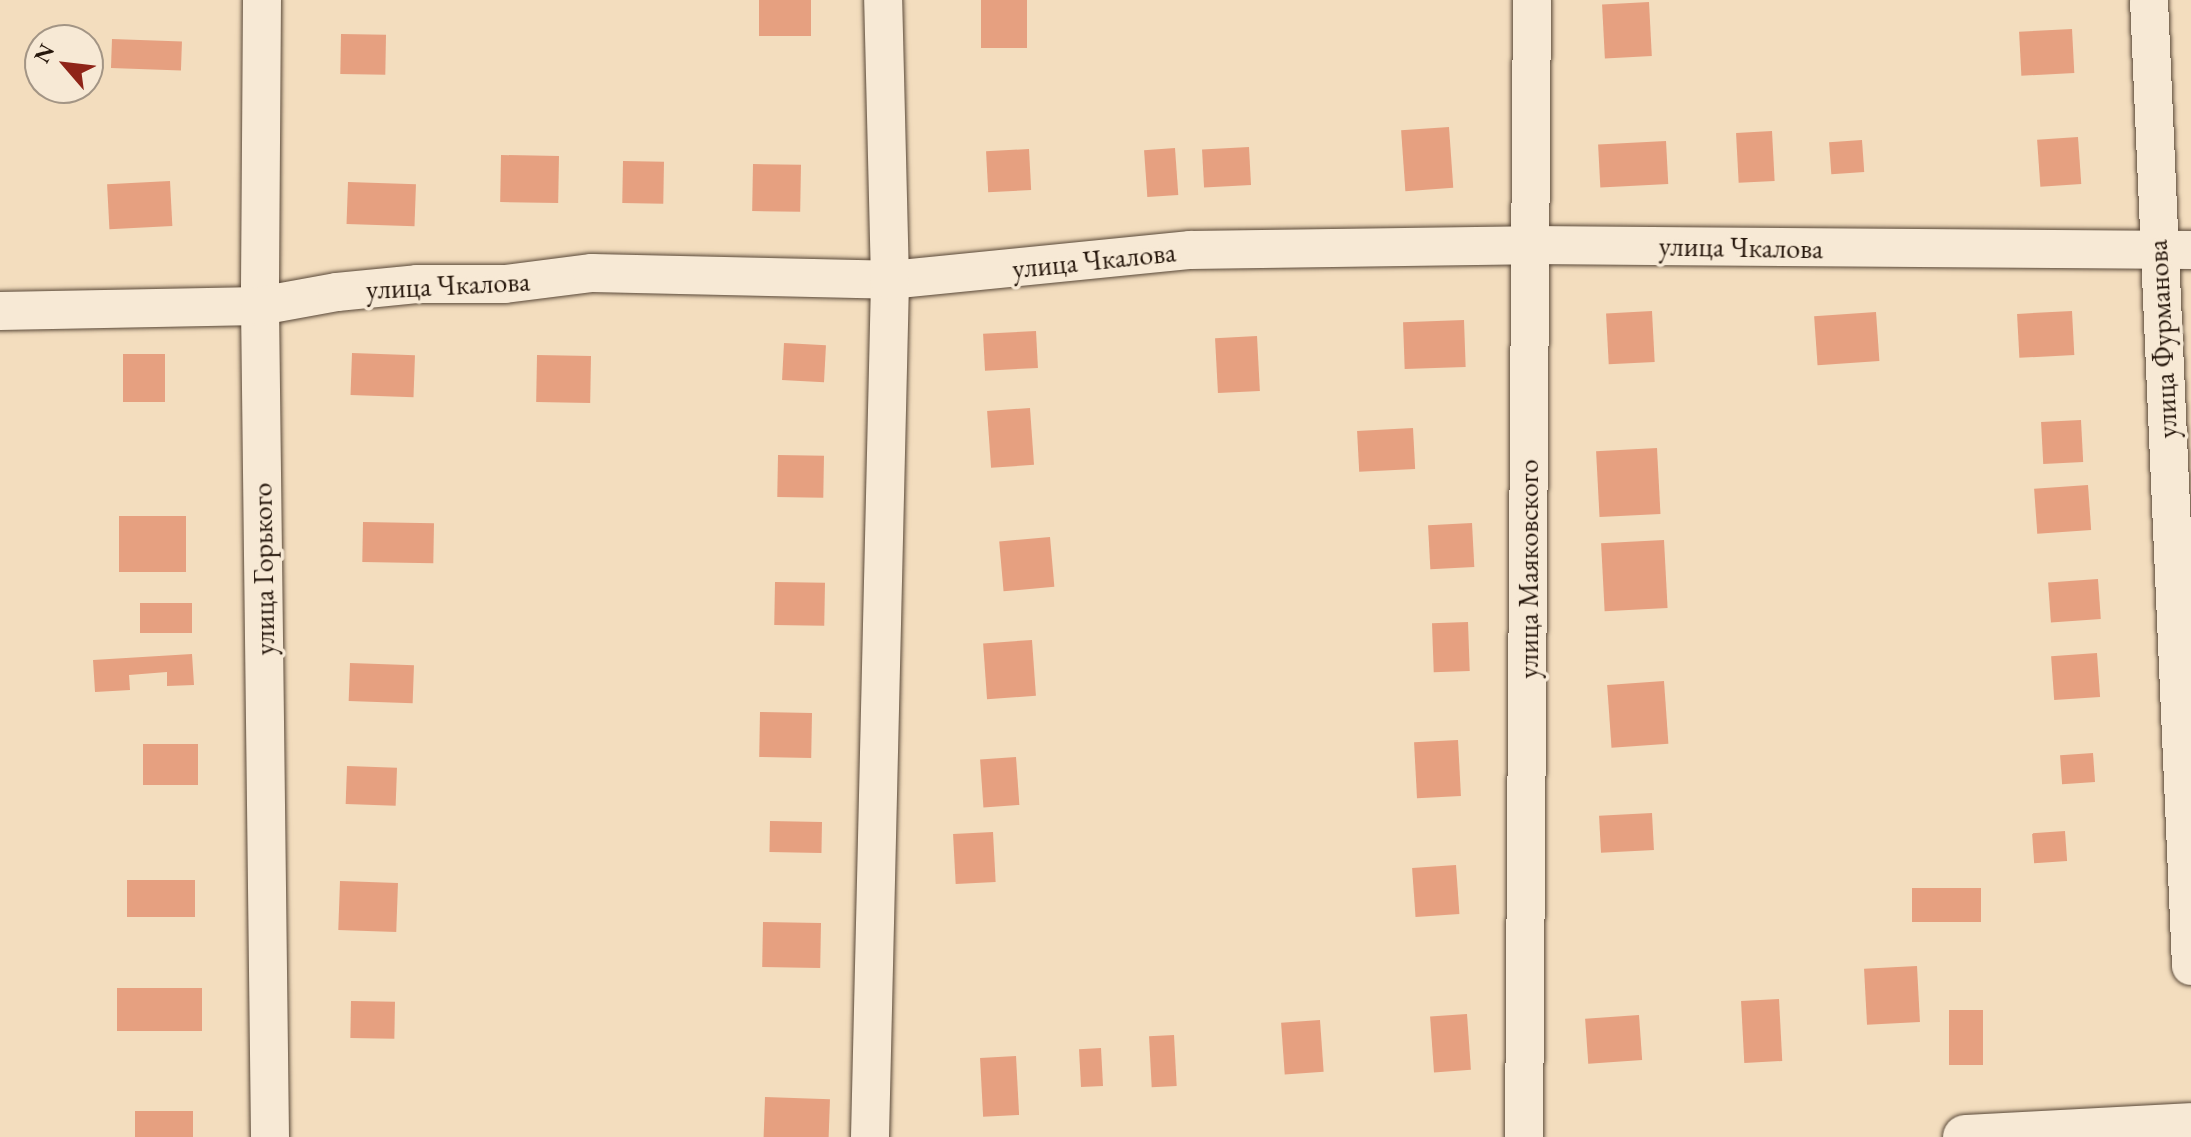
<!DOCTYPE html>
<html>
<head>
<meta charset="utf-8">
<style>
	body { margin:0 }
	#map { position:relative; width:2191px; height:1137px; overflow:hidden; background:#f3ddbe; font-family:"EB Garamond",serif }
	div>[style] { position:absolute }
	.building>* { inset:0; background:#e6a080; transform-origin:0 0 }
	.roads { filter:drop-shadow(0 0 2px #594838) drop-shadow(0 0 2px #594838) }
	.street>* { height:38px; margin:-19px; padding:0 19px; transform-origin:19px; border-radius:19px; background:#f7e9d5 }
	.secondary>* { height:44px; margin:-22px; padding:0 22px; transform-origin:22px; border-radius:22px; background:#f7e9d5 }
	span { translate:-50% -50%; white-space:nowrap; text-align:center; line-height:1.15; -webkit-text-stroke:7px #f7e9d5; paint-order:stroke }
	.street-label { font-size:28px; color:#26170c }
	.north { position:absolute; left:24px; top:24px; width:80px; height:80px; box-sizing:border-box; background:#f7e9d5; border:2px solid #a39585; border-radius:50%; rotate:298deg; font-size:22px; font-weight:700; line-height:32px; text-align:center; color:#26170c }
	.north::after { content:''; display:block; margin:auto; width:28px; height:36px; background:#8f2418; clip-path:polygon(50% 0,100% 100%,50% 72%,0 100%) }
</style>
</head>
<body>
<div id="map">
	<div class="building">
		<i style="left:759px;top:0;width:52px;height:36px"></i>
		<i style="left:981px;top:0;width:46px;height:48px"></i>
		<i style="left:1649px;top:2px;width:54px;height:47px;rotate:87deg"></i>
		<i style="left:2072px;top:29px;width:44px;height:53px;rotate:87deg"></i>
		<i style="left:341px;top:34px;width:45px;height:40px;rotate:1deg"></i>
		<i style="left:112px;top:39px;width:70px;height:29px;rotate:2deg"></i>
		<i style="left:1449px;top:127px;width:61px;height:48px;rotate:86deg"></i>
		<i style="left:1772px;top:131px;width:50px;height:36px;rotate:87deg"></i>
		<i style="left:2078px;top:137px;width:47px;height:41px;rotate:86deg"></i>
		<i style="left:1862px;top:140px;width:32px;height:33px;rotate:86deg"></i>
		<i style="left:1666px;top:141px;width:43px;height:68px;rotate:87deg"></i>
		<i style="left:1249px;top:147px;width:38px;height:47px;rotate:87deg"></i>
		<i style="left:1175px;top:148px;width:47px;height:31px;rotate:86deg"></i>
		<i style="left:1029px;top:149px;width:41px;height:43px;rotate:87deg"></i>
		<i style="left:501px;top:155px;width:58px;height:47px;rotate:1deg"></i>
		<i style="left:623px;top:161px;width:41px;height:42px;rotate:1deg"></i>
		<i style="left:753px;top:164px;width:48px;height:47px;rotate:1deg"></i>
		<i style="left:170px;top:181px;width:45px;height:63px;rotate:87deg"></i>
		<i style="left:348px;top:182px;width:68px;height:42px;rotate:2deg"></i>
		<i style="left:1652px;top:311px;width:51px;height:46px;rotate:87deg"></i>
		<i style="left:2072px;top:311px;width:44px;height:55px;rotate:87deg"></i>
		<i style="left:1876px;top:312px;width:49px;height:62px;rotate:86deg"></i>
		<i style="left:1464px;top:320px;width:47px;height:61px;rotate:88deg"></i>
		<i style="left:1036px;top:331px;width:37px;height:53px;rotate:87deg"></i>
		<i style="left:1257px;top:336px;width:55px;height:42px;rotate:87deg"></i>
		<i style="left:784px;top:343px;width:42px;height:37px;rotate:3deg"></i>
		<i style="left:352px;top:353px;width:63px;height:42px;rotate:2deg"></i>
		<i style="left:123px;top:354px;width:42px;height:48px"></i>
		<i style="left:537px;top:355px;width:54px;height:47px;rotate:1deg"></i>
		<i style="left:1030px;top:408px;width:57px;height:43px;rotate:86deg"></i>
		<i style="left:2081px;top:420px;width:42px;height:40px;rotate:87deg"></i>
		<i style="left:1413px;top:428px;width:41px;height:56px;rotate:87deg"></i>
		<i style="left:1657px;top:448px;width:66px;height:61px;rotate:87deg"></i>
		<i style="left:778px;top:455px;width:46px;height:42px;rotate:1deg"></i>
		<i style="left:2088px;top:485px;width:45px;height:54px;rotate:86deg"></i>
		<i style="left:119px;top:516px;width:67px;height:56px"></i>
		<i style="left:363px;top:522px;width:71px;height:40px;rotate:1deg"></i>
		<i style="left:1472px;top:523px;width:44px;height:44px;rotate:87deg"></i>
		<i style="left:1050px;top:537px;width:50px;height:51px;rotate:85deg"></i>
		<i style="left:1664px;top:540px;width:68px;height:63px;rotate:87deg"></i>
		<i style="left:2098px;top:579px;width:40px;height:50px;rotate:86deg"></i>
		<i style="left:775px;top:582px;width:50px;height:43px;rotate:1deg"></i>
		<i style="left:192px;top:603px;width:30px;height:52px;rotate:90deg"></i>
		<i style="left:1468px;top:622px;width:49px;height:36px;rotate:88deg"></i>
		<i style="left:1032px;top:640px;width:56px;height:49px;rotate:86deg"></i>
		<i style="left:2097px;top:653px;width:44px;height:46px;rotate:86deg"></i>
		<i style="clip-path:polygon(192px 654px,194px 685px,167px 686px,167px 672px,129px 675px,130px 690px,95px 692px,93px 660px)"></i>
		<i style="left:350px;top:663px;width:64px;height:38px;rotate:2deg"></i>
		<i style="left:1664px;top:681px;width:63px;height:57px;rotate:86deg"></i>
		<i style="left:760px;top:712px;width:52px;height:45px;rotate:1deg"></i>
		<i style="left:1458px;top:740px;width:56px;height:44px;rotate:87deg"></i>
		<i style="left:143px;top:744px;width:55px;height:41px"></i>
		<i style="left:2093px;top:753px;width:29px;height:33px;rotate:86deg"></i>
		<i style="left:1016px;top:757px;width:48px;height:36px;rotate:86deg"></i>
		<i style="left:347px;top:766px;width:50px;height:38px;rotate:2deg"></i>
		<i style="left:1652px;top:813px;width:37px;height:53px;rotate:87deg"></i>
		<i style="left:770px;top:821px;width:52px;height:31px;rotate:1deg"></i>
		<i style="left:2065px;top:831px;width:30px;height:33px;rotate:86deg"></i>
		<i style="left:993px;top:832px;width:50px;height:40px;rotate:87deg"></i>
		<i style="left:1456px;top:865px;width:49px;height:44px;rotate:86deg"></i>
		<i style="left:127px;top:880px;width:68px;height:37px"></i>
		<i style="left:340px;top:881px;width:58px;height:49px;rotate:2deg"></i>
		<i style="left:1912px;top:888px;width:69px;height:34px"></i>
		<i style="left:763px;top:922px;width:58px;height:45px;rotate:1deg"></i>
		<i style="left:1917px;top:966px;width:56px;height:53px;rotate:87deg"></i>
		<i style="left:117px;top:988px;width:85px;height:43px"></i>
		<i style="left:1779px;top:999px;width:62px;height:38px;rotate:87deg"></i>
		<i style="left:351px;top:1001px;width:44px;height:37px;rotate:1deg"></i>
		<i style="left:1949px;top:1010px;width:34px;height:55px"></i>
		<i style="left:1467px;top:1014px;width:56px;height:37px;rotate:86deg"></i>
		<i style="left:1639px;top:1015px;width:45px;height:54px;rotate:86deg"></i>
		<i style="left:1320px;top:1020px;width:52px;height:39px;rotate:86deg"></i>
		<i style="left:1174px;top:1035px;width:51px;height:25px;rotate:87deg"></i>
		<i style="left:1101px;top:1048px;width:38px;height:22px;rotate:87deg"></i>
		<i style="left:1016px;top:1056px;width:59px;height:36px;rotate:87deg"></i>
		<i style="left:765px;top:1097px;width:65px;height:40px;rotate:2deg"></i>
		<i style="left:135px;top:1111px;width:58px;height:26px"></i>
	</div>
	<div class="roads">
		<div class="street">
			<i style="left:262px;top:0;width:306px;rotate:90.4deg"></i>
			<i style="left:260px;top:306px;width:831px;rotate:89.31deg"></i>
			<i style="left:2149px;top:0;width:967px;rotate:87.51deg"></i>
			<i style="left:0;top:311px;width:260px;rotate:-1.1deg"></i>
			<i style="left:260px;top:306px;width:78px;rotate:-10.3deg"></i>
			<i style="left:337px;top:292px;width:80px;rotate:-5.7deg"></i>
			<i style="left:417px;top:284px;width:88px"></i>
			<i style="left:505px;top:284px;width:88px;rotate:-7.2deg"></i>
			<i style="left:592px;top:273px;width:298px;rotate:1.3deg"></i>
			<i style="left:890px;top:280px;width:301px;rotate:-5.7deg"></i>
			<i style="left:1190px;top:250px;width:340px;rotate:-0.8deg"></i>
			<i style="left:1530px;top:245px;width:661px;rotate:0.43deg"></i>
			<i style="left:870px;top:1137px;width:857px;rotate:-88.66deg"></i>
			<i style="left:890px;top:280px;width:280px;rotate:-91.4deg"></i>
			<i style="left:1524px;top:1137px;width:1137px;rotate:-89.6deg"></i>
		</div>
		<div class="secondary">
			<i style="left:1965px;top:1137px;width:226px;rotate:-3deg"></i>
		</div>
	</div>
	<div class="street-label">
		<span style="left:1741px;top:247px;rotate:1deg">улица Чкалова</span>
		<span style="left:1094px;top:260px;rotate:-6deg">улица Чкалова</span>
		<span style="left:448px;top:285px;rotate:-3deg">улица Чкалова</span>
		<span style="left:2162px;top:339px;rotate:-93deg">улица Фурманова</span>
		<span style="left:263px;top:569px;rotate:-91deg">улица Горького</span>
		<span style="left:1528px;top:569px;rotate:-90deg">улица Маяковского</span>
	</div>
	<div class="north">N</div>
</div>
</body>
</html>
